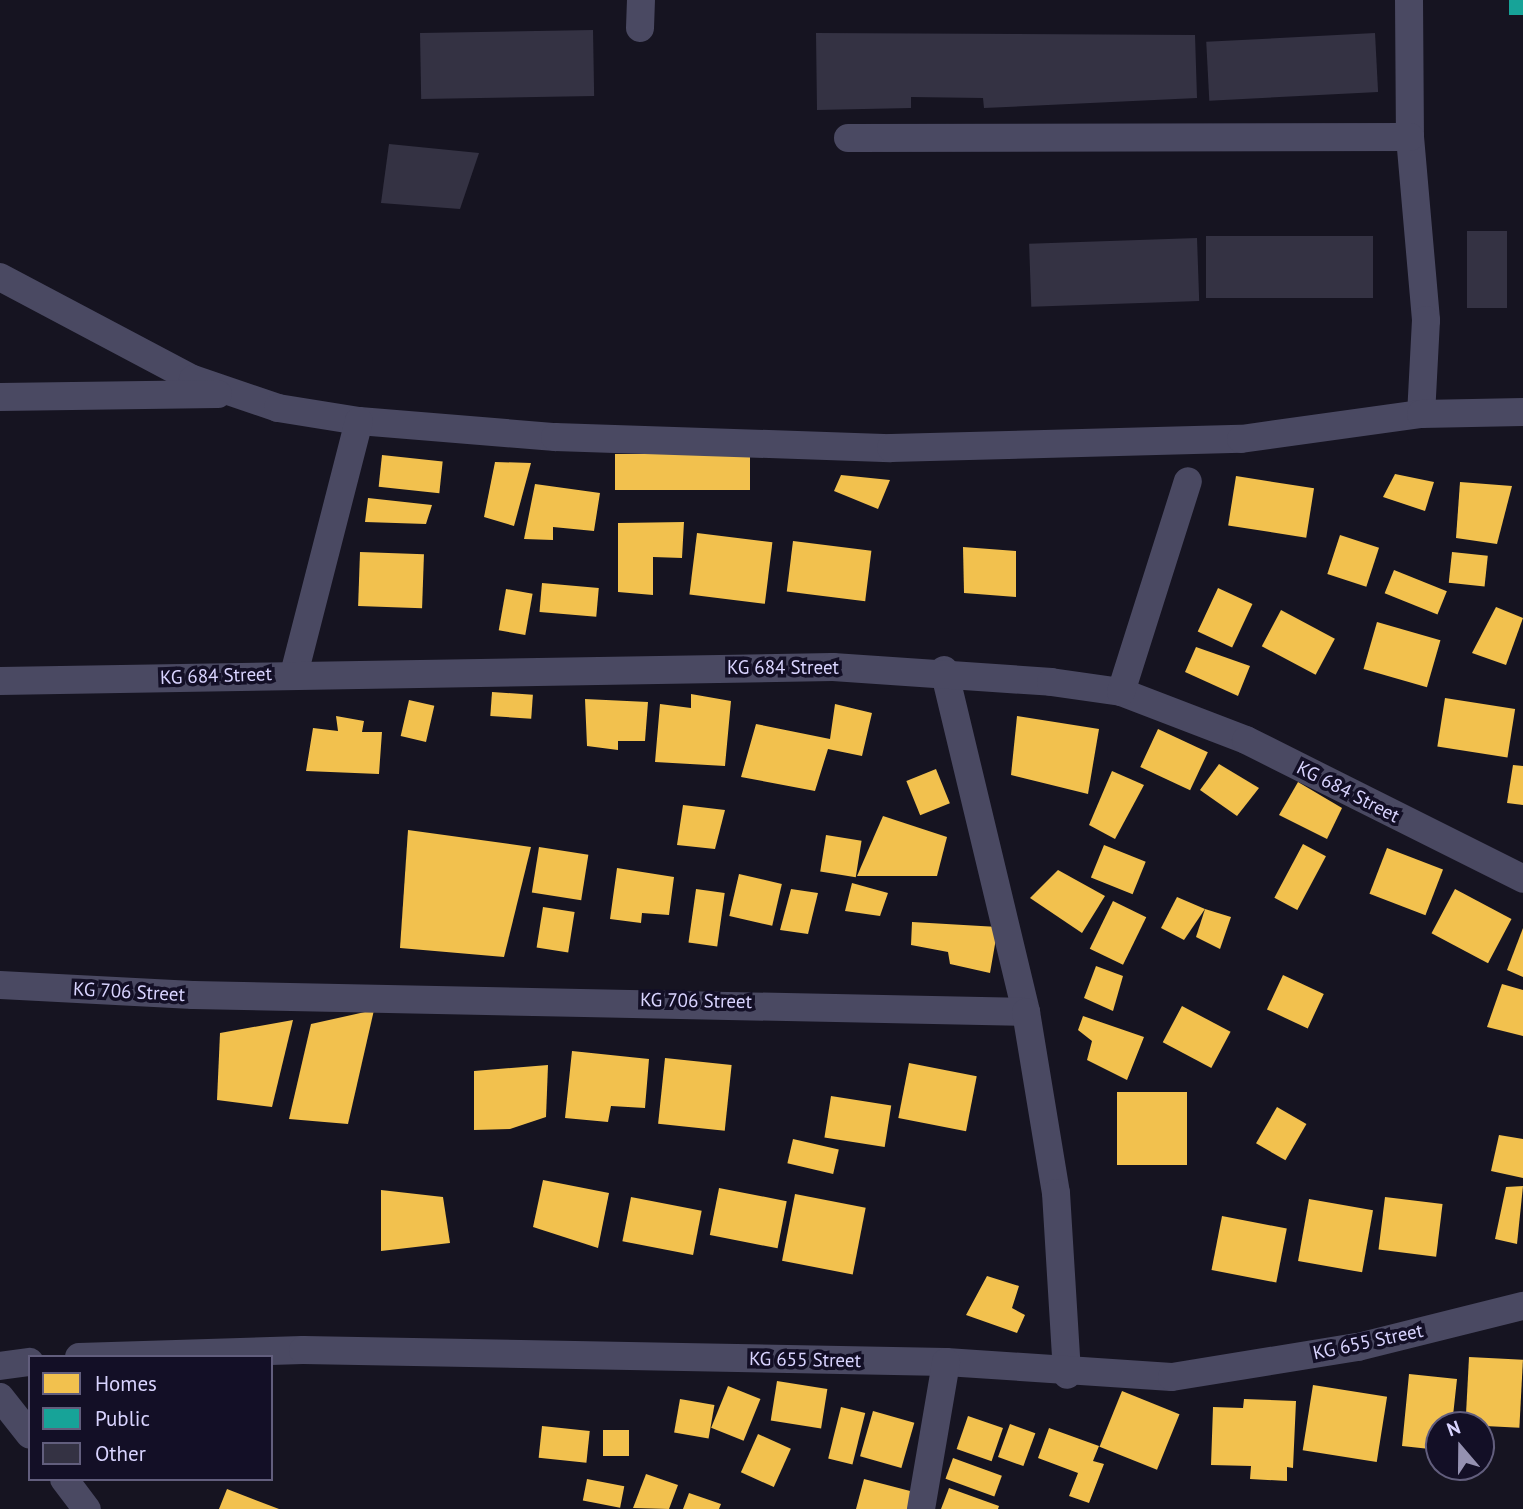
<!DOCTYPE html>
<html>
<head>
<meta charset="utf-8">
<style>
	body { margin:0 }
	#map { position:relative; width:1523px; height:1509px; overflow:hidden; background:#161421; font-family:"PT Sans",sans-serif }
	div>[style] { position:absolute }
	.homes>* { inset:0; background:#f2c14e; transform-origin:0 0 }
	.public>* { inset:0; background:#17a398; transform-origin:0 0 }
	.building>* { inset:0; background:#343243; transform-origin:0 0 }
	.minor>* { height:28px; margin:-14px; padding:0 14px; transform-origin:14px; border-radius:14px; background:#4a4962 }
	span { translate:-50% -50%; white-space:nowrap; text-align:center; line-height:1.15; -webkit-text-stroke:7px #130f26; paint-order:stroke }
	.street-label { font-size:19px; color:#d9d4ff }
	.legend { position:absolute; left:28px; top:1355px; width:245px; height:126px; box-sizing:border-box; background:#130f26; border:2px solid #625e7d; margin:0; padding:9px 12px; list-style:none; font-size:21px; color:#d9d4ff }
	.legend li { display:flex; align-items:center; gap:14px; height:35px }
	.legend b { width:35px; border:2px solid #625e7d }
	.north { position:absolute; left:1425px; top:1411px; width:70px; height:70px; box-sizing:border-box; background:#130f26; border:2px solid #625e7d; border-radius:50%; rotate:340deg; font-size:19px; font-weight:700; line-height:28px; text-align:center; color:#d9d4ff }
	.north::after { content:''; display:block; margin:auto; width:24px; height:32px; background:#9591b1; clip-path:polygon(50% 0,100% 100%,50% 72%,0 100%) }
</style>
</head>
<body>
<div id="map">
	<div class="homes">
		<i style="left:615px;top:454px;width:135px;height:36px"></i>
		<i style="left:382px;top:455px;width:61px;height:32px;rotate:6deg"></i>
		<i style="clip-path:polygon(495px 462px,531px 463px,514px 526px,484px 517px)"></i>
		<i style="clip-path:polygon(1395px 474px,1434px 482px,1425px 511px,1383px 497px)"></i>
		<i style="clip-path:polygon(841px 475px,890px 480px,878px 509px,834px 491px)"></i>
		<i style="left:1236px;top:476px;width:79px;height:50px;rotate:9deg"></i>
		<i style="clip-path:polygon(1460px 482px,1512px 486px,1497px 544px,1456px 538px)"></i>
		<i style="clip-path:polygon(535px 484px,600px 493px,594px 531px,553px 527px,553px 540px,524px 539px)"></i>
		<i style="clip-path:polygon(368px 498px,432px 505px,426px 524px,365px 522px)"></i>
		<i style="clip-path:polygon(684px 522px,682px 558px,653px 557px,653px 595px,618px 592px,618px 523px)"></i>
		<i style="left:697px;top:533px;width:76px;height:62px;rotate:7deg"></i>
		<i style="left:1340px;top:535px;width:41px;height:41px;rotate:18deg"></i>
		<i style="left:793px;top:541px;width:79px;height:51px;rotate:7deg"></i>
		<i style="clip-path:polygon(963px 547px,1016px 551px,1016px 597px,964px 593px)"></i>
		<i style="left:360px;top:552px;width:64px;height:54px;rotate:2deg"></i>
		<i style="left:1452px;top:552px;width:36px;height:31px;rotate:6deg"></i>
		<i style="left:1394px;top:570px;width:57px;height:25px;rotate:22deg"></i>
		<i style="left:542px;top:583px;width:57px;height:29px;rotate:5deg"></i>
		<i style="left:1218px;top:588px;width:38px;height:48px;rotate:25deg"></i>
		<i style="left:506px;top:589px;width:27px;height:42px;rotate:10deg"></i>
		<i style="clip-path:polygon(1496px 607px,1523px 618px,1506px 665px,1472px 653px)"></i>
		<i style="left:1281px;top:610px;width:61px;height:41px;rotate:28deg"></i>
		<i style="left:1377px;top:622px;width:66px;height:49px;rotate:16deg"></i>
		<i style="clip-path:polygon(1196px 647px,1250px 666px,1238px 696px,1185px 672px)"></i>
		<i style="left:492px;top:692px;width:41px;height:24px;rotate:4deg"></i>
		<i style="clip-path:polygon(691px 694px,731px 701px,725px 766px,655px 762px,660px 704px,691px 708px)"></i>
		<i style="left:1445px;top:698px;width:71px;height:49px;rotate:9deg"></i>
		<i style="clip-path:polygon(585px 699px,648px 702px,645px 741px,618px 741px,618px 750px,587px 746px)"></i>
		<i style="left:409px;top:700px;width:26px;height:37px;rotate:13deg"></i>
		<i style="clip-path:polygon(835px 704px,872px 713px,862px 756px,828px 749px,815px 791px,741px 777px,756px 724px,830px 739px)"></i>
		<i style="clip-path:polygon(336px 716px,364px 721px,362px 732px,382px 732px,379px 774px,306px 771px,313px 728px,338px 731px)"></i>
		<i style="clip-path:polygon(1017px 716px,1099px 729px,1088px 794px,1011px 775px)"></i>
		<i style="left:1158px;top:729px;width:55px;height:42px;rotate:25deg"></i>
		<i style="clip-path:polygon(1219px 764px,1259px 788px,1237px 816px,1200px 790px)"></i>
		<i style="clip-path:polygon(1513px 765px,1523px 766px,1523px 805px,1507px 803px)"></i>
		<i style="left:936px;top:769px;width:37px;height:32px;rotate:68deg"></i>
		<i style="clip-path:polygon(1112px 771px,1144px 785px,1115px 839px,1089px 825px)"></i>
		<i style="clip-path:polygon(1298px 782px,1342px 808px,1327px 839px,1279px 815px)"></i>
		<i style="clip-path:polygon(683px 805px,725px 810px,715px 849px,677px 845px)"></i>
		<i style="clip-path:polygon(883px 816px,947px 837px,937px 876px,857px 876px)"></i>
		<i style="clip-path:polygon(408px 830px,531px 847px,504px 957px,400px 948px)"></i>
		<i style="left:826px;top:835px;width:36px;height:37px;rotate:9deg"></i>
		<i style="left:1303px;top:844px;width:26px;height:61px;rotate:28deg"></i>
		<i style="left:1104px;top:845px;width:45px;height:35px;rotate:22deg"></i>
		<i style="left:539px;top:847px;width:50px;height:46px;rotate:9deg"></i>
		<i style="left:1387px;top:848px;width:60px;height:49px;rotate:21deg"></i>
		<i style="clip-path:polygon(617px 868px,674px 877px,669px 915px,642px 913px,641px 923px,610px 919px)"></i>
		<i style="clip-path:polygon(1058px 870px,1105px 896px,1082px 933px,1030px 898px)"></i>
		<i style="left:739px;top:874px;width:44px;height:43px;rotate:13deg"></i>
		<i style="clip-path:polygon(852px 883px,888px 893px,880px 916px,845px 911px)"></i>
		<i style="left:696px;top:889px;width:29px;height:54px;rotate:8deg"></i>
		<i style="clip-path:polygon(791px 889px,818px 893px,808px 934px,780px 930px)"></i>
		<i style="left:1455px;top:889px;width:64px;height:50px;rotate:28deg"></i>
		<i style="clip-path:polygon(1177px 897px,1205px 909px,1184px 940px,1161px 928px)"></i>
		<i style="left:1113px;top:901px;width:37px;height:53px;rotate:26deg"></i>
		<i style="left:543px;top:907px;width:32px;height:41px;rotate:9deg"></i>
		<i style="clip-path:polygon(1205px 909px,1231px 917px,1220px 949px,1196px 937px)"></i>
		<i style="clip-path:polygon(912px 922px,998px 927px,990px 973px,950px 964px,948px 952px,911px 945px)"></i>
		<i style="clip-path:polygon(1523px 928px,1523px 977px,1507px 970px)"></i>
		<i style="clip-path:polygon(1096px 966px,1123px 976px,1113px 1011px,1084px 998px)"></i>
		<i style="left:1283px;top:975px;width:45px;height:38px;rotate:25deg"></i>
		<i style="clip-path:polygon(1502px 984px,1523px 990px,1523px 1036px,1487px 1027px)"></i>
		<i style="left:1182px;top:1006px;width:55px;height:41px;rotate:28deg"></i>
		<i style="clip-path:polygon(374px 1010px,348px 1124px,289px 1119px,311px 1024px)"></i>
		<i style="clip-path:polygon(1083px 1016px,1144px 1037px,1127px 1080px,1087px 1060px,1092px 1041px,1078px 1030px)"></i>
		<i style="clip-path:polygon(293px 1020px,272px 1107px,217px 1100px,220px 1033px)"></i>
		<i style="clip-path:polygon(572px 1051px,649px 1059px,645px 1108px,611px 1106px,608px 1122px,565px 1118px)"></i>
		<i style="left:665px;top:1058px;width:67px;height:66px;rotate:6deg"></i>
		<i style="left:909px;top:1063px;width:69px;height:56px;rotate:11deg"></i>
		<i style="clip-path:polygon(548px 1065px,546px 1117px,510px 1129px,474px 1130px,474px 1071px)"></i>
		<i style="left:1117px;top:1092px;width:70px;height:73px"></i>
		<i style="left:831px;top:1096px;width:61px;height:42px;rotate:9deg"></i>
		<i style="left:1277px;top:1107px;width:34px;height:42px;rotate:30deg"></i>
		<i style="clip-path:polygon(1499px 1135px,1523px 1139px,1523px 1178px,1491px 1171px)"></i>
		<i style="left:793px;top:1139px;width:47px;height:25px;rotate:13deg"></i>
		<i style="clip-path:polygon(543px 1180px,609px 1193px,598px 1248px,533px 1227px)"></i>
		<i style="clip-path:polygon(1523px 1186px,1517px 1244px,1495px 1239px,1506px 1187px)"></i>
		<i style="left:719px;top:1188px;width:69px;height:48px;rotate:11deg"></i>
		<i style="clip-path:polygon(381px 1190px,443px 1197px,450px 1243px,381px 1251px)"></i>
		<i style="left:795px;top:1194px;width:72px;height:68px;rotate:11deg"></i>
		<i style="left:631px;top:1197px;width:72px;height:45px;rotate:11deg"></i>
		<i style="left:1385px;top:1197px;width:58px;height:53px;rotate:7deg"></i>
		<i style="left:1309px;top:1199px;width:65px;height:63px;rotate:10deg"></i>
		<i style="left:1222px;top:1216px;width:66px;height:55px;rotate:11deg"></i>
		<i style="clip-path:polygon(987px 1276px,1019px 1286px,1012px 1308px,1025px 1315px,1017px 1333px,966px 1315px)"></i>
		<i style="left:1469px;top:1357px;width:54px;height:68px;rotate:3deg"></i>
		<i style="clip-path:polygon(1409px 1374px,1457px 1379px,1452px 1425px,1439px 1425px,1439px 1450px,1402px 1446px)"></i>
		<i style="left:777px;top:1381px;width:51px;height:40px;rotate:9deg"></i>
		<i style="left:1313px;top:1385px;width:75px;height:66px;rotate:9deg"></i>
		<i style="left:728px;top:1386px;width:35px;height:45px;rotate:22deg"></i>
		<i style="left:1122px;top:1391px;width:62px;height:60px;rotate:22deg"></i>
		<i style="left:680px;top:1399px;width:35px;height:34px;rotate:10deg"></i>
		<i style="clip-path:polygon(1244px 1399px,1296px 1401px,1293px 1468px,1287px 1467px,1287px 1481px,1250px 1479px,1251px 1466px,1211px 1465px,1213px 1407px,1243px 1408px)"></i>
		<i style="left:841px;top:1407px;width:25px;height:53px;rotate:14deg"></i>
		<i style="left:873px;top:1411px;width:43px;height:47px;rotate:16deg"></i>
		<i style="left:968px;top:1416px;width:37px;height:35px;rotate:19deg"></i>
		<i style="left:1010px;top:1424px;width:27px;height:35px;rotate:20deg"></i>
		<i style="left:542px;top:1426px;width:48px;height:32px;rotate:6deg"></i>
		<i style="clip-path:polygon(1049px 1428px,1099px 1446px,1093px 1461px,1104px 1464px,1089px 1503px,1069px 1496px,1078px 1473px,1038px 1458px)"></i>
		<i style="left:629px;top:1430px;width:26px;height:26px;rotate:90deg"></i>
		<i style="left:758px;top:1434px;width:36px;height:42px;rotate:24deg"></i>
		<i style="left:953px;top:1458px;width:52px;height:22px;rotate:20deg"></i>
		<i style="clip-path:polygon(646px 1474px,678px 1485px,669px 1509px,633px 1508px)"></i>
		<i style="left:587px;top:1479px;width:38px;height:22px;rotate:11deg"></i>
		<i style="clip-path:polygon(864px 1479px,914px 1492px,909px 1509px,856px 1509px)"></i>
		<i style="clip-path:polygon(949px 1488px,999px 1506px,998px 1509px,941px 1509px)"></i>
		<i style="clip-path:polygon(227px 1489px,279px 1509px,219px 1509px)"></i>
		<i style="clip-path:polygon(689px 1493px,721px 1504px,719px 1509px,683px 1509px)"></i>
	</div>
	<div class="public">
		<i style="left:1509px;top:0;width:14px;height:15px"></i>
	</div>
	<div class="building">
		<i style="left:593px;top:30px;width:66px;height:173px;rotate:89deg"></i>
		<i style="clip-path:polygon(816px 33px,1195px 35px,1197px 98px,984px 108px,983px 98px,911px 97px,911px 108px,817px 110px)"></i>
		<i style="left:1375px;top:33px;width:59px;height:169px;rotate:87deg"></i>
		<i style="clip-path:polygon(389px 144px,479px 153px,460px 209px,381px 203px)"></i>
		<i style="left:1467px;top:231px;width:40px;height:77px"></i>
		<i style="left:1373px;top:236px;width:62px;height:167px;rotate:90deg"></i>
		<i style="left:1197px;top:238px;width:63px;height:168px;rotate:88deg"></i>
	</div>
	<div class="minor">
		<i style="left:1409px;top:0;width:137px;rotate:89.6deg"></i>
		<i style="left:1410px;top:137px;width:184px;rotate:85deg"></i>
		<i style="left:1426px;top:320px;width:94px;rotate:93deg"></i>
		<i style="left:640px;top:28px;width:28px;rotate:-88deg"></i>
		<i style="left:848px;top:138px;width:562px;rotate:-0.1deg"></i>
		<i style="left:0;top:277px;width:218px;rotate:27.9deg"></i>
		<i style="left:193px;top:379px;width:90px;rotate:18.8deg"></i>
		<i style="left:278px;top:408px;width:82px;rotate:9.1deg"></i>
		<i style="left:359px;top:421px;width:197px;rotate:4.7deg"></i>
		<i style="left:555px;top:437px;width:336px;rotate:1.9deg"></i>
		<i style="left:891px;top:448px;width:350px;rotate:-1.5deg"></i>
		<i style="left:1241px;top:439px;width:182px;rotate:-7.9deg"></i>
		<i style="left:1421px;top:414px;width:102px;rotate:-1.1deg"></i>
		<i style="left:0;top:397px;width:218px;rotate:-0.8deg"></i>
		<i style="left:944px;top:670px;width:352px;rotate:76.5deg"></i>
		<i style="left:294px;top:674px;width:261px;rotate:-75.6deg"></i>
		<i style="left:0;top:681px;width:833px;rotate:-0.96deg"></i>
		<i style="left:833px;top:667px;width:219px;rotate:3.9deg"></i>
		<i style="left:1051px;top:682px;width:71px;rotate:8.1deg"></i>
		<i style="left:1121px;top:692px;width:134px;rotate:21deg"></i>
		<i style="left:1246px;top:740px;width:310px;rotate:26.6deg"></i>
		<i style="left:1121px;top:692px;width:221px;rotate:-72.4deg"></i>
		<i style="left:0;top:985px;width:193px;rotate:3deg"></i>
		<i style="left:193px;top:995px;width:833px;rotate:1.17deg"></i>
		<i style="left:1026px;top:1012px;width:183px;rotate:80.6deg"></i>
		<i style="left:1056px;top:1193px;width:182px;rotate:86.5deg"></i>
		<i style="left:79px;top:1357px;width:224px;rotate:-1.8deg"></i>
		<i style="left:303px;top:1350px;width:643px;rotate:1.07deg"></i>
		<i style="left:946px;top:1362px;width:226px;rotate:3.8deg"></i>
		<i style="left:1172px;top:1377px;width:188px;rotate:-9.2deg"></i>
		<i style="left:1358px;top:1347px;width:170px;rotate:-14deg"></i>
		<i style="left:0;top:1366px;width:30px;rotate:-8deg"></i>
		<i style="left:0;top:1397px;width:48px;rotate:51.7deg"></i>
		<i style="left:64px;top:1479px;width:38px;rotate:53deg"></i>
		<i style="left:921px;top:1509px;width:149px;rotate:-80.3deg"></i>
	</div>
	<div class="street-label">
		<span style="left:783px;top:668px">KG 684 Street</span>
		<span style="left:216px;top:676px;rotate:-2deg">KG 684 Street</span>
		<span style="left:1348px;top:792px;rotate:27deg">KG 684 Street</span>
		<span style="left:129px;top:992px;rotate:3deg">KG 706 Street</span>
		<span style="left:696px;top:1001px;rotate:1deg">KG 706 Street</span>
		<span style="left:1368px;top:1342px;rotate:-12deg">KG 655 Street</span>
		<span style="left:805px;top:1360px;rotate:1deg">KG 655 Street</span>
	</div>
	<ul class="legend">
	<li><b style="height:19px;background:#f2c14e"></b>Homes</li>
	<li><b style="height:19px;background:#17a398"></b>Public</li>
	<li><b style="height:19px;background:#343243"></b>Other</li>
	</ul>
	<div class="north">N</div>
</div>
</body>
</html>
